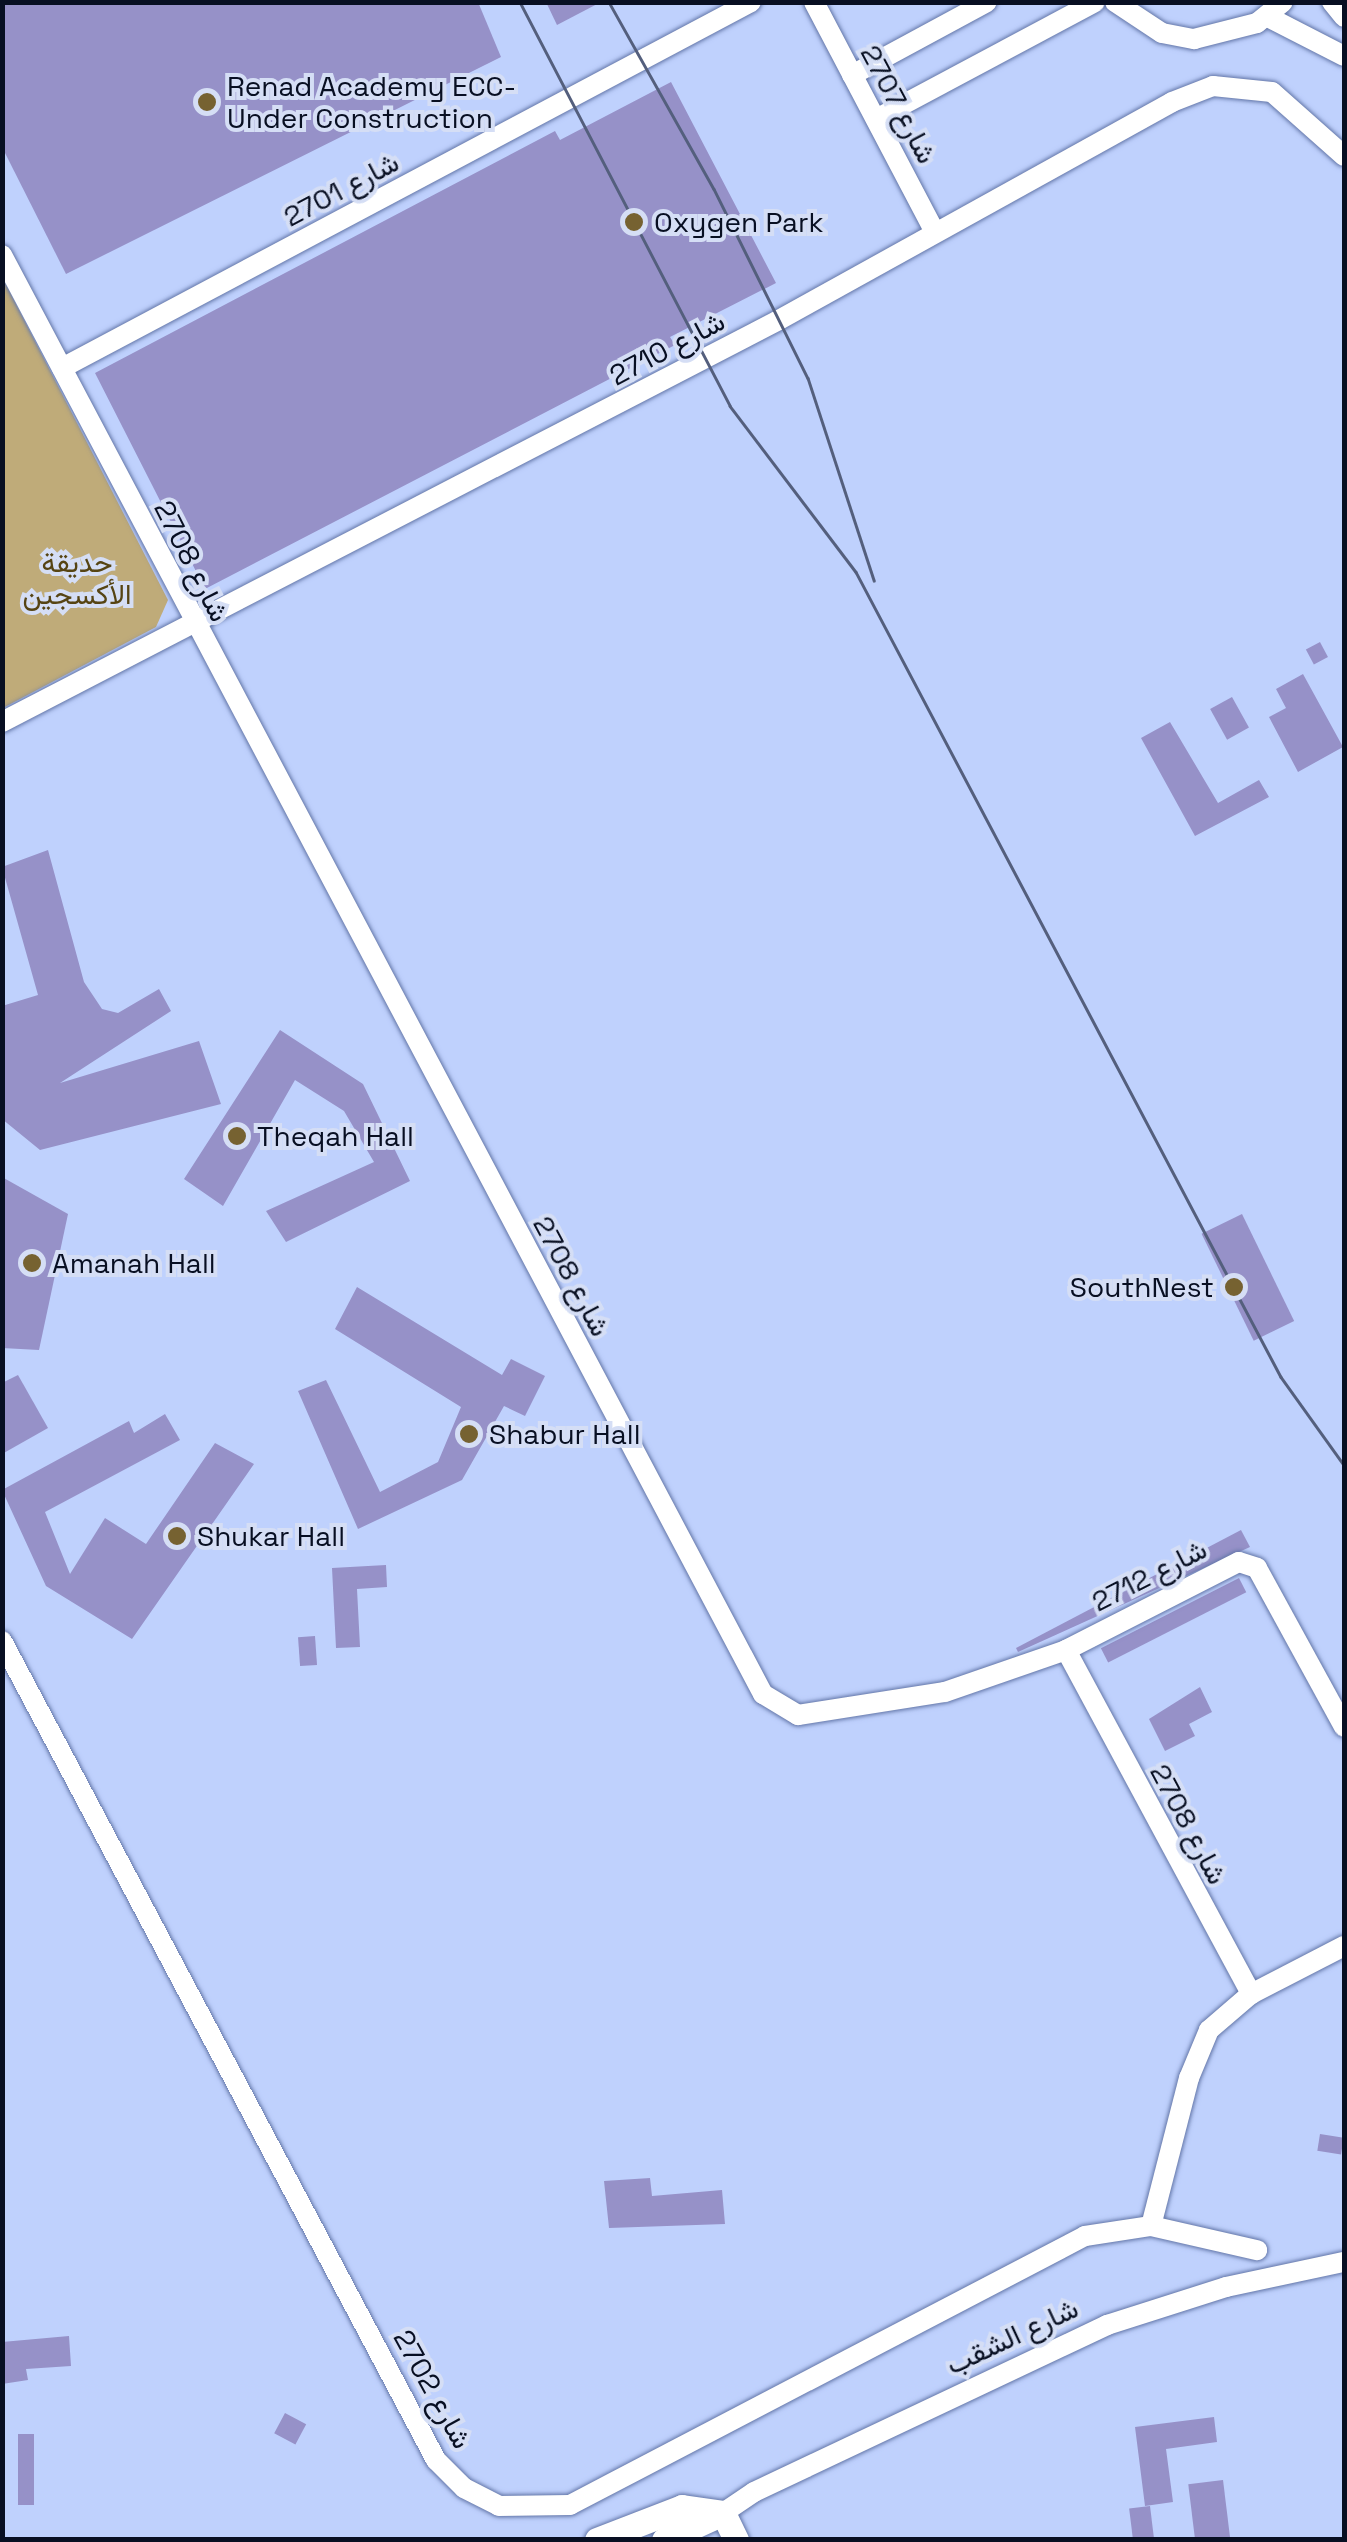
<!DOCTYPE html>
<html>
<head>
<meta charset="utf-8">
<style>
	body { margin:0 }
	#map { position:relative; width:1347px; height:2542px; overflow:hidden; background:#bfd1fd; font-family:"Space Grotesk",Vazirmatn,sans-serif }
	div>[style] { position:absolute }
	.green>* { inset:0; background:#bfab79 }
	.building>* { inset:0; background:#9691c8; transform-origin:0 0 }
	.roads { filter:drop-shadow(0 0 2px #6376a8) drop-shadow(0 0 2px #6376a8) }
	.minor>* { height:20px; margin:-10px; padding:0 10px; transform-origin:10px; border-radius:10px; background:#fff }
	.tertiary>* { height:25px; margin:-12.5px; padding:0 12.5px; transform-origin:12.5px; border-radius:12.5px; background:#fff }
	.tram>* { height:2.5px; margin:-1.25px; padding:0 1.25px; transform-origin:1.25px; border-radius:1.25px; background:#545f7d }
	.dots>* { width:28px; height:28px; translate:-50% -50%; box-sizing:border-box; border:5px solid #d5def5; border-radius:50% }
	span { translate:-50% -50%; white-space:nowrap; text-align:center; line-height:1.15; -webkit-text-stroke:8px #d5def5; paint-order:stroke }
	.poi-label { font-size:28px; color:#080f22 }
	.left { translate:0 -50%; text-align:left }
	.right { translate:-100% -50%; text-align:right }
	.street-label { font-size:28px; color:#080f22 }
	.park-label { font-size:28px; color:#564413 }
	.frame { position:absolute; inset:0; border:5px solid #080f22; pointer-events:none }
</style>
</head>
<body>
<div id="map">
	<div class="green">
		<i style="clip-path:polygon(2px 277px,168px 600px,156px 627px,3px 708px)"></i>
	</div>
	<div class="building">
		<i style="clip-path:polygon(2px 2px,478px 2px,501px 57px,66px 274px,2px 147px)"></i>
		<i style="clip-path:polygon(546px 2px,601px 2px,557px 25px)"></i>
		<i style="clip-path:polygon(671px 82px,776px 283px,670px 337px,675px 345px,205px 589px,95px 373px,555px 131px,560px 140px)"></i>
		<i style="left:1320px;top:642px;width:17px;height:16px;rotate:62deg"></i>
		<i style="clip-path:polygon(1303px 674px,1343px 747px,1298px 772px,1269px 717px,1286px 708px,1276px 689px)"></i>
		<i style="left:1232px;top:697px;width:35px;height:25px;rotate:61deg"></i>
		<i style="clip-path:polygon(1170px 722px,1218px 803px,1259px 780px,1269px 797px,1195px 836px,1141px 738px)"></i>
		<i style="clip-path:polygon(48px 850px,84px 982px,102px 1009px,118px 1013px,159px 989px,171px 1011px,60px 1083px,199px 1041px,221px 1104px,40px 1150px,2px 1119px,2px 1006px,38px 995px,2px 867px)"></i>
		<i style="clip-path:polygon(280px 1030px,363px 1084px,410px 1181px,286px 1242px,266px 1211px,374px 1162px,344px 1111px,295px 1080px,223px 1206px,184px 1179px)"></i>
		<i style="clip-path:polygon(2px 1177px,68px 1214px,39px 1350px,2px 1348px)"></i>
		<i style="left:1242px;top:1214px;width:119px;height:45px;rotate:64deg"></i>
		<i style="clip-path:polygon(357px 1287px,502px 1375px,511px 1359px,545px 1376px,525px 1416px,504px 1406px,462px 1480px,358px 1529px,298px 1391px,326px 1380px,380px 1492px,438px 1462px,461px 1407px,335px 1329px)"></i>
		<i style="clip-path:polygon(18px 1375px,48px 1428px,2px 1454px,2px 1383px)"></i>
		<i style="clip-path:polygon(165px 1414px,180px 1440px,45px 1512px,70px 1574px,105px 1518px,146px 1544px,215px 1443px,254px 1464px,132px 1639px,46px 1586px,2px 1490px,129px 1421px,134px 1433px)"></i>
		<i style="clip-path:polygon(1241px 1530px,1250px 1547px,1018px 1652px,1016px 1648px)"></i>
		<i style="clip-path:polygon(386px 1565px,387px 1587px,357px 1589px,360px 1647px,336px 1648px,332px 1568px)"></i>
		<i style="left:1239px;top:1578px;width:16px;height:155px;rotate:63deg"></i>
		<i style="left:315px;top:1636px;width:29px;height:17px;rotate:86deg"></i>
		<i style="clip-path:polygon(1200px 1687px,1212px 1712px,1189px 1724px,1195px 1736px,1165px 1751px,1149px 1719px)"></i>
		<i style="left:1320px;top:2134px;width:24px;height:17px;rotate:9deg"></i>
		<i style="clip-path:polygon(650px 2178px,652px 2196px,722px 2190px,725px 2224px,609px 2228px,604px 2181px)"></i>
		<i style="clip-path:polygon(69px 2336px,71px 2366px,26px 2369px,28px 2380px,2px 2384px,2px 2342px)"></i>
		<i style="left:285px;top:2413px;width:24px;height:23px;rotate:28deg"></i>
		<i style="clip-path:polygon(1214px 2417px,1217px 2442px,1166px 2449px,1173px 2502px,1145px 2506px,1135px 2427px)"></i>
		<i style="left:18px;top:2434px;width:16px;height:71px"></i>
		<i style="left:1223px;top:2480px;width:60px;height:35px;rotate:83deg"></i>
		<i style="left:1150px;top:2506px;width:34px;height:21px;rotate:83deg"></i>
	</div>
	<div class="roads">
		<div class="minor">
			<i style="left:814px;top:2px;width:260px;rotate:62.3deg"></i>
			<i style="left:1115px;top:2px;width:56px;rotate:33.4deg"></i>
			<i style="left:1162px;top:33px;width:33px;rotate:11deg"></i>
			<i style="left:1194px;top:39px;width:65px;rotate:-14.3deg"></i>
			<i style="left:1257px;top:23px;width:33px;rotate:-39deg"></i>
			<i style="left:1332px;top:2px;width:19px;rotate:51deg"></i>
			<i style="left:1270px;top:18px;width:83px;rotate:27.2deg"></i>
			<i style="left:852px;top:75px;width:153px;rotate:-28.4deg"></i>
			<i style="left:876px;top:119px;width:248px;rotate:-28.1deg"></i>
			<i style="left:2px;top:255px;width:1628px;rotate:62.13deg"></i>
			<i style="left:763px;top:1694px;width:41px;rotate:31deg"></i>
			<i style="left:798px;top:1715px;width:149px;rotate:-8.9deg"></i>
			<i style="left:945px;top:1692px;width:128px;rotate:-19.1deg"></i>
			<i style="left:1066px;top:1650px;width:194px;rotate:-27deg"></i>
			<i style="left:1239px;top:1562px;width:19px;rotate:18deg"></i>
			<i style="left:1257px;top:1568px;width:181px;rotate:61.3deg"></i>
			<i style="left:62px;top:368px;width:780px;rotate:-27.98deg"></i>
			<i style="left:2px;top:722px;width:875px;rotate:-27.36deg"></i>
			<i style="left:779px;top:320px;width:449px;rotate:-29deg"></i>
			<i style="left:1172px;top:102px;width:44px;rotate:-21.3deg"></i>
			<i style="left:1213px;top:86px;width:59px;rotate:5.8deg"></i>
			<i style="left:1272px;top:92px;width:96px;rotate:41.6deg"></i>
			<i style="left:2px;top:1641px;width:927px;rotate:62.08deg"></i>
			<i style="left:436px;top:2460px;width:40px;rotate:45deg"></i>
			<i style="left:464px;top:2488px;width:39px;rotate:27deg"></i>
			<i style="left:499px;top:2506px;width:71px;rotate:-0.8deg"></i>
			<i style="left:570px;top:2505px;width:581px;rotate:-27.58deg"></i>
			<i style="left:1085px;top:2236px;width:67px;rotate:-8.6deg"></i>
			<i style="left:1151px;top:2226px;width:109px;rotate:12.8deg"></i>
			<i style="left:1066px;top:1650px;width:391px;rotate:61.7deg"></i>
			<i style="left:1151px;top:2226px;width:153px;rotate:-75.6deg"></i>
			<i style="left:1189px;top:2078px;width:52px;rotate:-67.4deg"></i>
			<i style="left:1209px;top:2030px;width:55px;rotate:-40.6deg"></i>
			<i style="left:1251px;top:1994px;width:105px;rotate:-27.3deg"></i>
			<i style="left:723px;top:2513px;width:37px;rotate:-34deg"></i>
			<i style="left:754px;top:2492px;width:391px;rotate:-25.3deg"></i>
			<i style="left:1107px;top:2325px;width:125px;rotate:-17.7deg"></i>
			<i style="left:1226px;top:2287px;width:121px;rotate:-12deg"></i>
		</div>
		<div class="tertiary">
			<i style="left:723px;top:2513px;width:30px;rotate:64deg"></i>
			<i style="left:597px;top:2540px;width:91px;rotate:-21.2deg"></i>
			<i style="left:682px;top:2507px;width:41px;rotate:8.3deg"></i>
			<i style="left:664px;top:2540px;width:65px;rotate:-24.6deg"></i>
		</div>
	</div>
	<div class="tram">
		<i style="left:520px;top:2px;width:455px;rotate:62.5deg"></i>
		<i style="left:730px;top:406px;width:208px;rotate:52.8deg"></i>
		<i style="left:856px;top:572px;width:910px;rotate:62.17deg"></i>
		<i style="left:1281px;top:1377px;width:108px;rotate:54.4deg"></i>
		<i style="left:609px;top:2px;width:214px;rotate:60.7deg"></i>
		<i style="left:714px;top:189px;width:211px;rotate:63.6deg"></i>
		<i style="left:808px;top:378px;width:213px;rotate:71.9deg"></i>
	</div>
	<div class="dots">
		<i style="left:207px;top:102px;background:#766231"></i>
		<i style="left:634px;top:222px;background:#766231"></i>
		<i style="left:237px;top:1136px;background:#766231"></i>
		<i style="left:32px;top:1263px;background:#766231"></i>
		<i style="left:1234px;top:1287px;background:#766231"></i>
		<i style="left:469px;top:1434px;background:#766231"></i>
		<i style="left:177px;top:1536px;background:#766231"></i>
	</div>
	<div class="poi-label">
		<span class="left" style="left:227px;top:102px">Renad Academy ECC-<br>Under Construction</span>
		<span class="left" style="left:654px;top:222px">Oxygen Park</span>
		<span class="left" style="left:257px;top:1136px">Theqah Hall</span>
		<span class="left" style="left:52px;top:1263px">Amanah Hall</span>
		<span class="right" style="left:1214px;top:1287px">SouthNest</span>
		<span class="left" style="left:489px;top:1434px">Shabur Hall</span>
		<span class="left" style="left:197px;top:1536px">Shukar Hall</span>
	</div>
	<div class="street-label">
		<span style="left:899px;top:104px;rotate:62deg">شارع 2707</span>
		<span style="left:341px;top:189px;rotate:-28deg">شارع 2701</span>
		<span style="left:667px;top:348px;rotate:-28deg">شارع 2710</span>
		<span style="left:192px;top:561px;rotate:63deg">شارع 2708</span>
		<span style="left:572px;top:1276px;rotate:62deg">شارع 2708</span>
		<span style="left:1149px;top:1575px;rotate:-27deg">شارع 2712</span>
		<span style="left:1189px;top:1824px;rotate:62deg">شارع 2708</span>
		<span style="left:1012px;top:2336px;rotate:-25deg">شارع الشقب</span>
		<span style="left:433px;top:2389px;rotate:61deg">شارع 2702</span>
	</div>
	<div class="park-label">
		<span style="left:77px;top:578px">حديقة<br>الأكسجين</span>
	</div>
	<div class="frame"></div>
</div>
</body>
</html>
